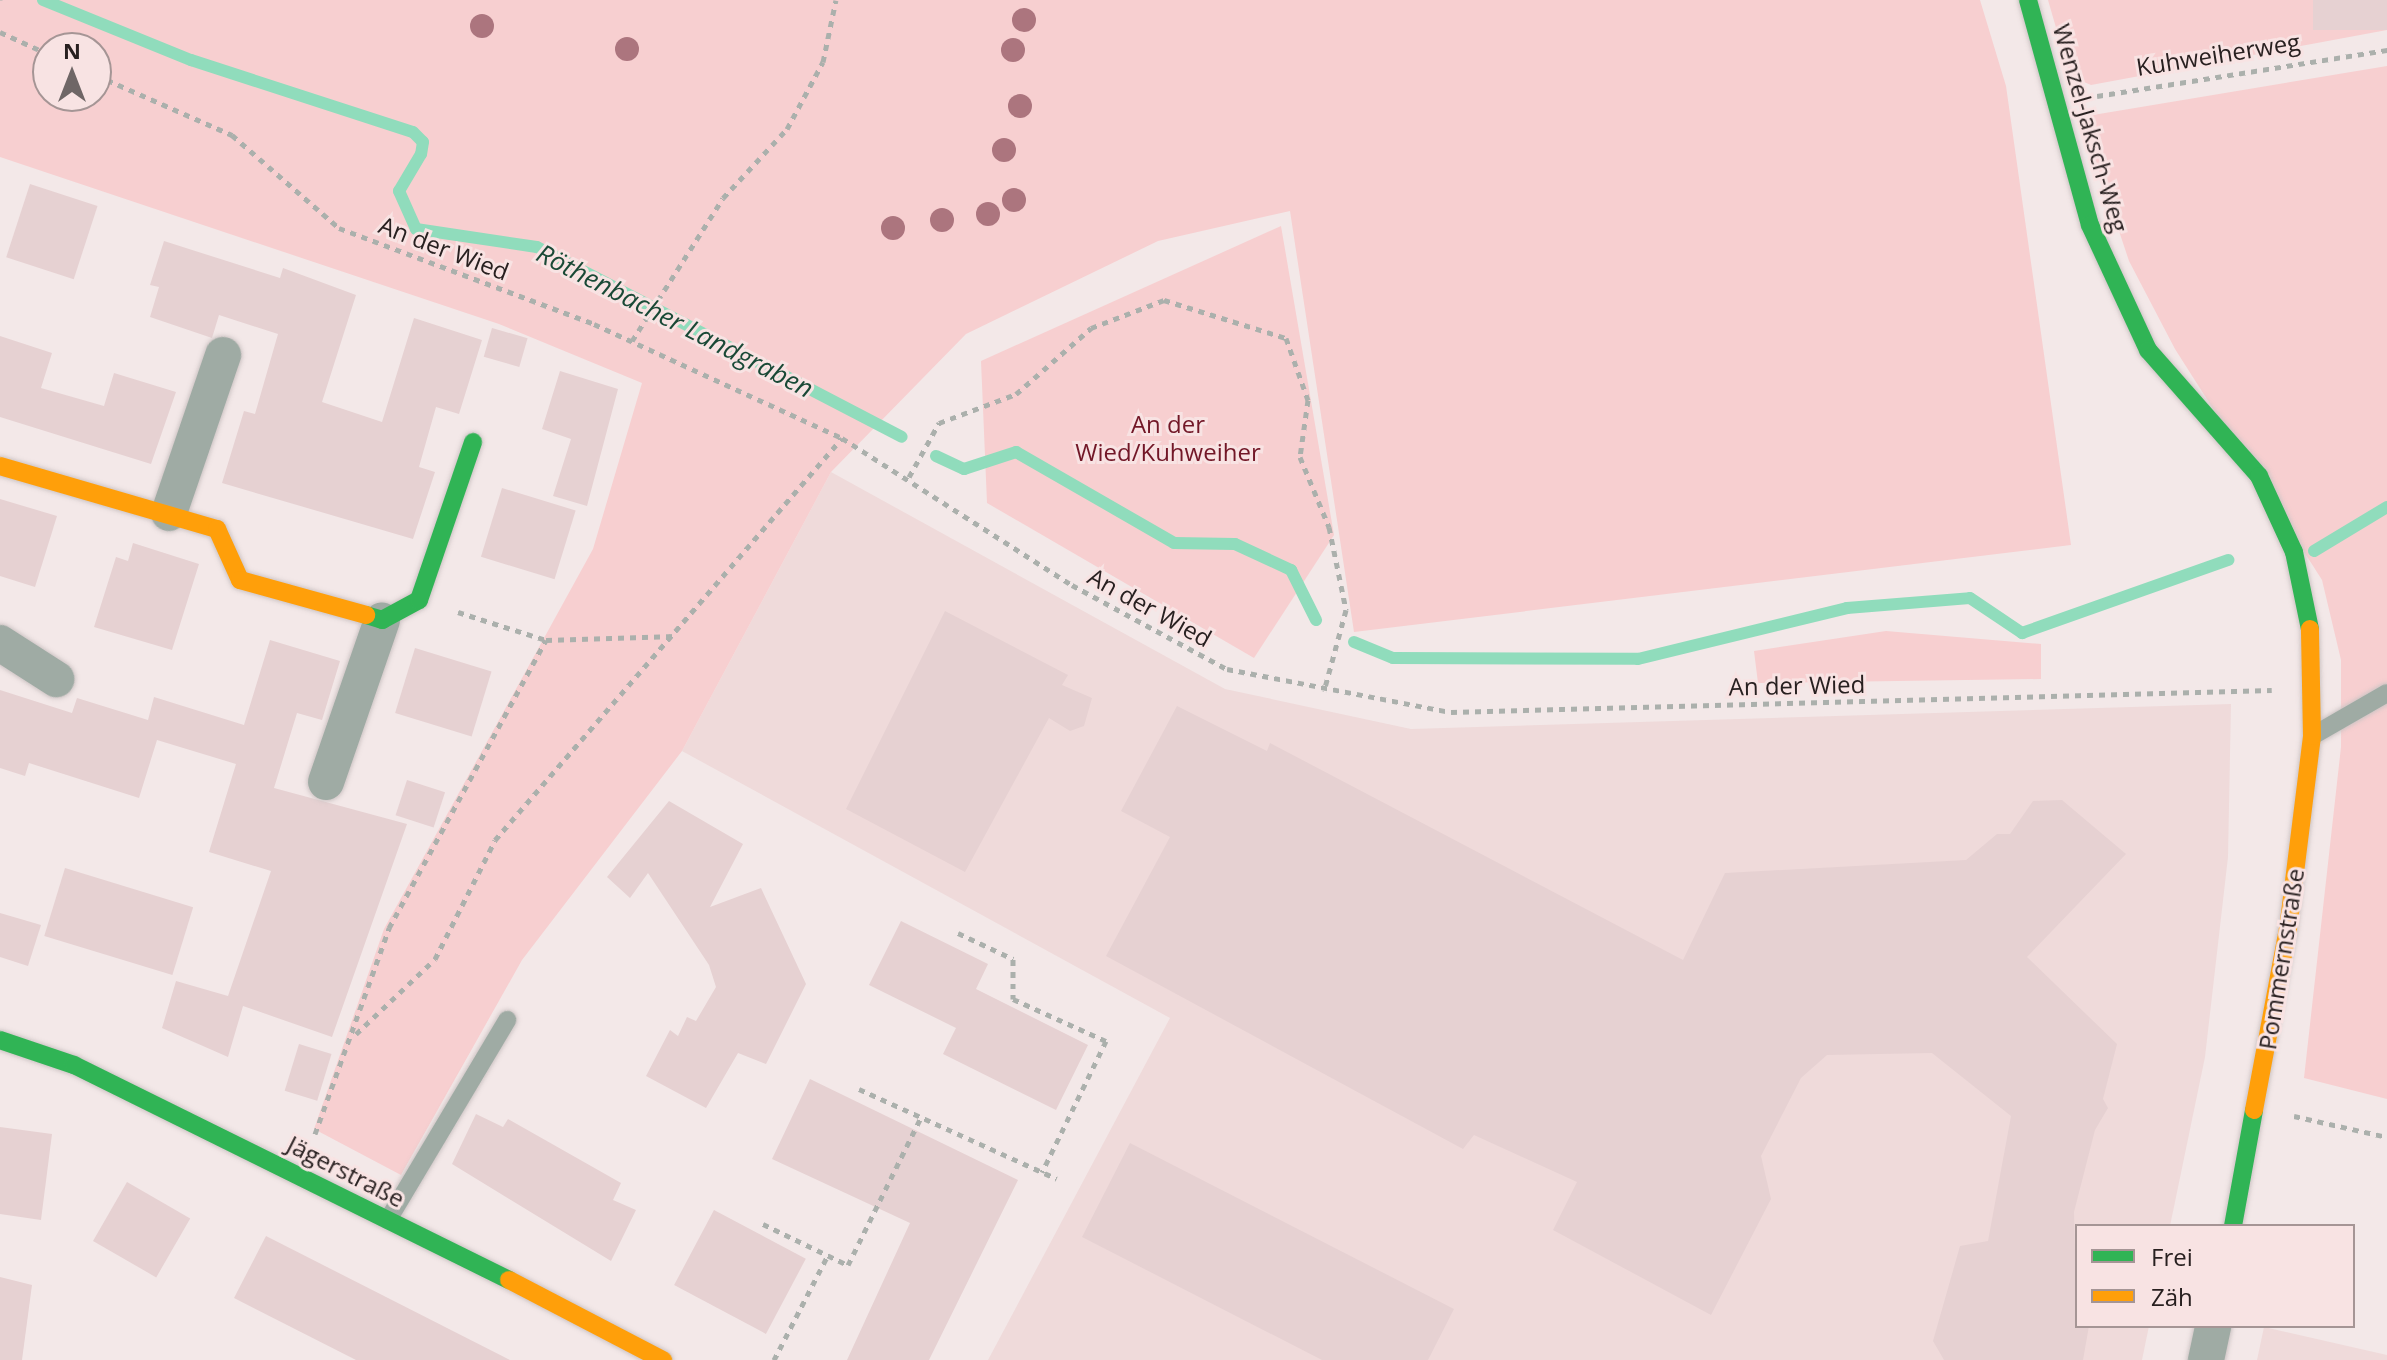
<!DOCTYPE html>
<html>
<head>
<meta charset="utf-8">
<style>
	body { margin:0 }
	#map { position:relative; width:2387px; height:1360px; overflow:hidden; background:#f3e8e8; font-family:"Open Sans",sans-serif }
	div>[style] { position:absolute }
	.built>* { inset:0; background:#efdada }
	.green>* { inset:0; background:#f7cfd0 }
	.stream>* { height:12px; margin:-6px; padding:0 6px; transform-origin:6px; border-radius:6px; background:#90dcbc }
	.building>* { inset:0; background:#e6d1d2; transform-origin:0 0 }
	.path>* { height:5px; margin-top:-2.5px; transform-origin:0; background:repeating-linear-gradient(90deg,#abb0ac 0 6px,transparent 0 12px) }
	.roads { filter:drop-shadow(0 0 2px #cec5c5) drop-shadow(0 0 2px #cec5c5) }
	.lane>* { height:18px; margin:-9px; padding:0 9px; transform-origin:9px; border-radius:9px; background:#9faba4 }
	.street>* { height:36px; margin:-18px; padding:0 18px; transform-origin:18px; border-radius:18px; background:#9faba4 }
	.fast>* { height:18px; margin:-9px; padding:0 9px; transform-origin:9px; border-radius:9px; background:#30b455 }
	.slow>* { height:18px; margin:-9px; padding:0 9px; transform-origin:9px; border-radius:9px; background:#ff9f0a }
	.trees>* { width:24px; height:24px; margin:-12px; border-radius:50%; background:#ac757e }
	span { translate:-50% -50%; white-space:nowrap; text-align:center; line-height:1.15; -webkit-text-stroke:6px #f8e3e3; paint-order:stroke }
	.street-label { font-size:24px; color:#282020 }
	.park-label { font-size:24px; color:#721727 }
	.water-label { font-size:26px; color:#194936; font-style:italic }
	.legend { position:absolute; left:2075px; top:1224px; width:280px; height:104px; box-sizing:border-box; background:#f8e3e3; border:2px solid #a59595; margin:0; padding:10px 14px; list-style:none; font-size:24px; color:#282020 }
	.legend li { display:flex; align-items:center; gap:16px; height:40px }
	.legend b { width:40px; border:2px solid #a59595 }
	.north { position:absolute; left:32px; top:32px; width:80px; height:80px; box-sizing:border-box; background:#f8e3e3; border:2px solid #a59595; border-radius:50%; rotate:0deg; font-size:22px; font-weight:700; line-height:32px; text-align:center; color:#282020 }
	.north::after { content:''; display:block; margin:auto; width:28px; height:36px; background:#6f6666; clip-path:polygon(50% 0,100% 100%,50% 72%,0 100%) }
</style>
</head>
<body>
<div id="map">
	<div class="built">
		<i style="clip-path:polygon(831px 472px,1225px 689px,1411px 729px,2231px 704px,2228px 857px,2205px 1057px,2170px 1226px,2077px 1226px,2077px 1326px,2149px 1326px,2142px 1360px,988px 1360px,1170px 1018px,682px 751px)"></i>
		<i style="clip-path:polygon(2264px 1327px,2387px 1355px,2387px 1360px,2257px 1360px)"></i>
	</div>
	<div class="green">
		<i style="clip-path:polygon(evenodd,0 0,1980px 0,2006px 86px,2071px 545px,1354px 632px,1290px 211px,1158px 241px,966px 334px,831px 472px,682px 751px,522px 960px,401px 1175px,314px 1129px,384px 929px,593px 549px,642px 383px,499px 324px,0 157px,0 0,48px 48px,96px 48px,96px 96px,48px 96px,48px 48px)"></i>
		<i style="clip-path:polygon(2048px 0,2387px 0,2387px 30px,2091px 85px,2070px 76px)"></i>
		<i style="clip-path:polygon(2387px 66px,2387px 1099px,2304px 1078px,2341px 747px,2341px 660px,2322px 580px,2175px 349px,2129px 261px,2081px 117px)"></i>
		<i style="clip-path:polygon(1281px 226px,1334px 535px,1254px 658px,987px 503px,981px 361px)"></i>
		<i style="clip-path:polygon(1886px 631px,2041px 644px,2041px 679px,1758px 683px,1754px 651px)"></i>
	</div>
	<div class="stream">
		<i style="left:43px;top:0;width:160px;rotate:22.1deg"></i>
		<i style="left:191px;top:60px;width:233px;rotate:18deg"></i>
		<i style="left:413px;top:132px;width:14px;rotate:45deg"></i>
		<i style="left:423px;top:142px;width:12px;rotate:99deg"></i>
		<i style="left:421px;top:154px;width:43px;rotate:120.7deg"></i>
		<i style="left:399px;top:191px;width:42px;rotate:65.9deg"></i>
		<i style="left:416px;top:229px;width:122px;rotate:8.5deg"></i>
		<i style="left:537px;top:247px;width:411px;rotate:27.5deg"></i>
		<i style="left:936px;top:456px;width:31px;rotate:25deg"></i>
		<i style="left:964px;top:469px;width:55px;rotate:-18.1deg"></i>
		<i style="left:1016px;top:452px;width:182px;rotate:29.9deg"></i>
		<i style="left:1174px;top:543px;width:61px;rotate:0.9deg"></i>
		<i style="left:1235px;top:544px;width:62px;rotate:24.9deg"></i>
		<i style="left:1291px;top:570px;width:56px;rotate:63.4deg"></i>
		<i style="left:2314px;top:551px;width:85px;rotate:-31.1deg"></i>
		<i style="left:1354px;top:642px;width:42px;rotate:22.3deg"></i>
		<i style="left:1393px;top:658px;width:245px;rotate:0.2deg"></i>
		<i style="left:1638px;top:659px;width:215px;rotate:-13.7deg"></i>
		<i style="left:1847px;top:608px;width:123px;rotate:-4.6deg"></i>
		<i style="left:1970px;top:598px;width:63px;rotate:33.9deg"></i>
		<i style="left:2022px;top:633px;width:219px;rotate:-19.5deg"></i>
	</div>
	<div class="building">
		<i style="left:2387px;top:0;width:30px;height:74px;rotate:90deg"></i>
		<i style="left:30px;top:184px;width:71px;height:77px;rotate:18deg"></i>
		<i style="clip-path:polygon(164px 241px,280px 278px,283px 268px,356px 295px,322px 402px,382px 422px,414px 318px,482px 340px,459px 414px,436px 407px,419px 467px,435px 472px,413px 539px,222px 483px,244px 411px,255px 414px,278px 334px,219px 315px,212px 338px,150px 317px,159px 287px,150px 285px)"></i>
		<i style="left:492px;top:328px;width:37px;height:30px;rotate:16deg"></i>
		<i style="clip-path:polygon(0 336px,52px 353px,41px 388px,104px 406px,114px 373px,176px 392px,151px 464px,0 417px)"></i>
		<i style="clip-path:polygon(560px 371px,618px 389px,587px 506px,553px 496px,571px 439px,542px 429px)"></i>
		<i style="left:502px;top:488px;width:77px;height:72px;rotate:17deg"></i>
		<i style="clip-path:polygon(0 499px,57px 516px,35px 587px,0 576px)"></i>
		<i style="clip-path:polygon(133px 543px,199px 564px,172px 650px,94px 627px,116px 557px,128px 561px)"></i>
		<i style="clip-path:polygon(945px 611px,1068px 675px,1062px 685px,1092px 698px,1084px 726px,1070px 731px,1049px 718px,965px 872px,846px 809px)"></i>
		<i style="clip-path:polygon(270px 640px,340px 661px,322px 720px,297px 713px,274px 788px,407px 824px,332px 1037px,243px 1006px,228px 1057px,162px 1028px,176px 981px,228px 996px,271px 871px,209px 852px,236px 764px,157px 740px,139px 798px,29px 763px,25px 776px,0 768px,0 690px,72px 713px,77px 698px,148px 720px,154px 697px,244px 725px)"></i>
		<i style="left:415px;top:648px;width:80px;height:68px;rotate:17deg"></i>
		<i style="clip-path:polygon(1177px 706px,1267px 751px,1270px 743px,1683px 960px,1725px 873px,1966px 860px,1997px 834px,2010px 834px,2033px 801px,2062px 800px,2126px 854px,2027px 957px,2117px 1044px,2103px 1099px,2108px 1108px,2095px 1130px,2074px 1212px,2077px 1326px,2089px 1326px,2083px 1360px,1944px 1360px,1933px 1341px,1960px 1246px,1988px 1241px,2011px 1116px,1932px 1053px,1827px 1055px,1801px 1078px,1761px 1156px,1771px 1199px,1711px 1315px,1553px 1230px,1577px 1182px,1474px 1135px,1463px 1149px,1106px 956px,1170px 837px,1121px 811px)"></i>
		<i style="left:407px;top:780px;width:40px;height:37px;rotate:18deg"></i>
		<i style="clip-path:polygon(669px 801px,743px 844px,710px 907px,761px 888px,806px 984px,766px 1064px,738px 1053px,706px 1108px,646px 1076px,670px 1030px,678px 1036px,687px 1017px,696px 1021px,716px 987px,709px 965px,648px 873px,630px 898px,607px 877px)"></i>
		<i style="left:65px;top:868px;width:134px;height:71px;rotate:17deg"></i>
		<i style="clip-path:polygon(0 913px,41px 925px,28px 966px,0 957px)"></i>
		<i style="clip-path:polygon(901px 921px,988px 964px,976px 989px,1088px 1045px,1056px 1110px,943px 1054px,956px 1028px,869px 985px)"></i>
		<i style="left:299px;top:1044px;width:34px;height:49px;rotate:17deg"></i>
		<i style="clip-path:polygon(810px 1079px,1018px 1180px,929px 1360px,847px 1360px,910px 1223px,772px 1159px)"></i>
		<i style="clip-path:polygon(476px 1114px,503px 1127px,508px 1119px,621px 1183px,613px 1200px,636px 1210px,611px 1261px,452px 1164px)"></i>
		<i style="clip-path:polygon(0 1127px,52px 1134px,41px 1220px,0 1214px)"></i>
		<i style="clip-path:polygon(1130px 1143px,1454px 1309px,1428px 1360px,1322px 1360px,1082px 1237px)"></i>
		<i style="left:127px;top:1182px;width:73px;height:68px;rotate:30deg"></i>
		<i style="left:714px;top:1210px;width:104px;height:85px;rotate:28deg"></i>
		<i style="clip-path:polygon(266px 1236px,510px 1360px,356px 1360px,234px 1298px)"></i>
		<i style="clip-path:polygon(0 1277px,32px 1285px,22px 1360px,0 1360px)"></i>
	</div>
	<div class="path">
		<i style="left:0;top:1px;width:1px;rotate:-90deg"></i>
		<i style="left:0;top:32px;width:53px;rotate:24.6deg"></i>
		<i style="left:96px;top:75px;width:149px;rotate:23.8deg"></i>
		<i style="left:232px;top:135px;width:142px;rotate:41deg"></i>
		<i style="left:339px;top:228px;width:272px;rotate:20.6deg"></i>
		<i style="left:594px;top:324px;width:273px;rotate:24.7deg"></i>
		<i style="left:842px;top:438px;width:273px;rotate:32.6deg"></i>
		<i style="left:1072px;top:585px;width:176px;rotate:28.5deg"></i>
		<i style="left:1227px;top:669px;width:228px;rotate:10.9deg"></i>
		<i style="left:1451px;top:712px;width:821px;rotate:-1.53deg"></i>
		<i style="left:2097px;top:96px;width:294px;rotate:-9deg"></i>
		<i style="left:632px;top:341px;width:169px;rotate:-57.5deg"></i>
		<i style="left:723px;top:198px;width:94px;rotate:-47.2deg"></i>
		<i style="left:787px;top:129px;width:76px;rotate:-61.8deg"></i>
		<i style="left:823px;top:62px;width:63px;rotate:-78.2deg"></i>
		<i style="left:909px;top:477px;width:62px;rotate:-60.9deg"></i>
		<i style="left:939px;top:423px;width:82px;rotate:-20.6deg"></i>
		<i style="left:1016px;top:394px;width:100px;rotate:-41.3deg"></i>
		<i style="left:1091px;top:328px;width:78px;rotate:-21deg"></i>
		<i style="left:1164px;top:300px;width:128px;rotate:17.3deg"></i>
		<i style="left:1286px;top:338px;width:66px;rotate:70.5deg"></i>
		<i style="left:1308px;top:400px;width:58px;rotate:98deg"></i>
		<i style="left:1300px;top:457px;width:76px;rotate:67.5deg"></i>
		<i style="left:1329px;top:527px;width:85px;rotate:78.4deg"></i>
		<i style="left:1346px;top:610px;width:84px;rotate:105.2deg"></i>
		<i style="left:458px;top:612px;width:92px;rotate:17.7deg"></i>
		<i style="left:546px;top:640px;width:130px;rotate:-1.8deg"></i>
		<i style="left:958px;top:933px;width:61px;rotate:25.3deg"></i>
		<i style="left:1013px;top:959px;width:40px;rotate:90deg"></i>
		<i style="left:1013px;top:999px;width:102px;rotate:24.3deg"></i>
		<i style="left:1106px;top:1041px;width:146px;rotate:116deg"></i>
		<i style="left:356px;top:1034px;width:109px;rotate:-43.5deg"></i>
		<i style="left:435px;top:959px;width:133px;rotate:-63.2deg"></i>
		<i style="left:495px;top:840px;width:531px;rotate:-49.2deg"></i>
		<i style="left:859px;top:1089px;width:217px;rotate:24.4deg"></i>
		<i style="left:2294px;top:1116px;width:95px;rotate:12.7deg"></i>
		<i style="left:315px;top:1134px;width:219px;rotate:-70.2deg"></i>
		<i style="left:389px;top:928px;width:328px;rotate:-61.4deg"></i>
		<i style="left:763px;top:1224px;width:94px;rotate:25.8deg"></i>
		<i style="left:848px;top:1265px;width:165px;rotate:-63.7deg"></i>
		<i style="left:774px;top:1360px;width:118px;rotate:-62.8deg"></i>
	</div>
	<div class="roads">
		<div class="lane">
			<i style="left:2314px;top:735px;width:84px;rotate:-29.9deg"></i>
			<i style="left:388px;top:1220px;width:233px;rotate:-59.2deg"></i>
		</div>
		<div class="street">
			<i style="left:169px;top:513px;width:167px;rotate:-71.1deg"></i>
			<i style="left:0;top:643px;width:67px;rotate:32.7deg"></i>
			<i style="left:326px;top:782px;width:171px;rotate:-70.9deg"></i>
			<i style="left:2206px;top:1360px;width:35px;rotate:-78deg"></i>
		</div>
		<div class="fast">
			<i style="left:2028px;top:0;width:233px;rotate:74.6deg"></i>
			<i style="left:2090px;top:225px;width:138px;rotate:65.1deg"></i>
			<i style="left:2148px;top:350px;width:168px;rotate:48.6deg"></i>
			<i style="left:2259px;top:476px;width:84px;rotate:65.3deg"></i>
			<i style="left:2294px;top:552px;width:79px;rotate:78.3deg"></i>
			<i style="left:366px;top:615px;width:17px;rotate:17deg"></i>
			<i style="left:382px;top:620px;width:42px;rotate:-28.4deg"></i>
			<i style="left:419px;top:600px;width:167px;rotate:-71.1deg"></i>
			<i style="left:0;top:1040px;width:78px;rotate:18.7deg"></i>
			<i style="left:74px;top:1065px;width:485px;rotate:26.3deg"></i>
			<i style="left:2233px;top:1226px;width:118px;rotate:-79.7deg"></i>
		</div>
		<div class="slow">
			<i style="left:0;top:466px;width:226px;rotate:16.2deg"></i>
			<i style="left:217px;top:529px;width:56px;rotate:65.7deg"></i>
			<i style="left:240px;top:580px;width:131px;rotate:15.5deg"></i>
			<i style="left:2254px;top:1110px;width:184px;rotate:-79.4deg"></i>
			<i style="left:2288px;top:929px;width:194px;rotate:-82.9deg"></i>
			<i style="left:2312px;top:736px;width:107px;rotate:-91.1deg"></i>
			<i style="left:509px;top:1280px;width:174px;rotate:27.5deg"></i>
		</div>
	</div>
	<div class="trees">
		<i style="left:1024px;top:20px"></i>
		<i style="left:482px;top:26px"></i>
		<i style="left:627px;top:49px"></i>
		<i style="left:1013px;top:50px"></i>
		<i style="left:1020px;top:106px"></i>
		<i style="left:1004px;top:150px"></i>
		<i style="left:1014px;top:200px"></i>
		<i style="left:988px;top:214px"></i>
		<i style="left:942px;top:220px"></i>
		<i style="left:893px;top:228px"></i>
	</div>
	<div class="street-label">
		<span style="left:2218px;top:54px;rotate:-9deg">Kuhweiherweg</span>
		<span style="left:2091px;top:128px;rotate:74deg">Wenzel-Jaksch-Weg</span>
		<span style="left:444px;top:248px;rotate:21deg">An der Wied</span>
		<span style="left:1150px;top:607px;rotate:29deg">An der Wied</span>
		<span style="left:1797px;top:685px;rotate:-1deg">An der Wied</span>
		<span style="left:2281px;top:959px;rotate:-81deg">Pommernstraße</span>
		<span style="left:346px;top:1171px;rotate:27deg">Jägerstraße</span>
	</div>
	<div class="park-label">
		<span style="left:1168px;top:438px">An der<br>Wied/Kuhweiher</span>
	</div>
	<div class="water-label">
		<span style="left:675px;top:321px;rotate:27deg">Röthenbacher Landgraben</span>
	</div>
	<ul class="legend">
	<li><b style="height:10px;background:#30b455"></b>Frei</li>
	<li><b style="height:10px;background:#ff9f0a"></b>Zäh</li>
	</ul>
	<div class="north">N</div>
</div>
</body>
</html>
